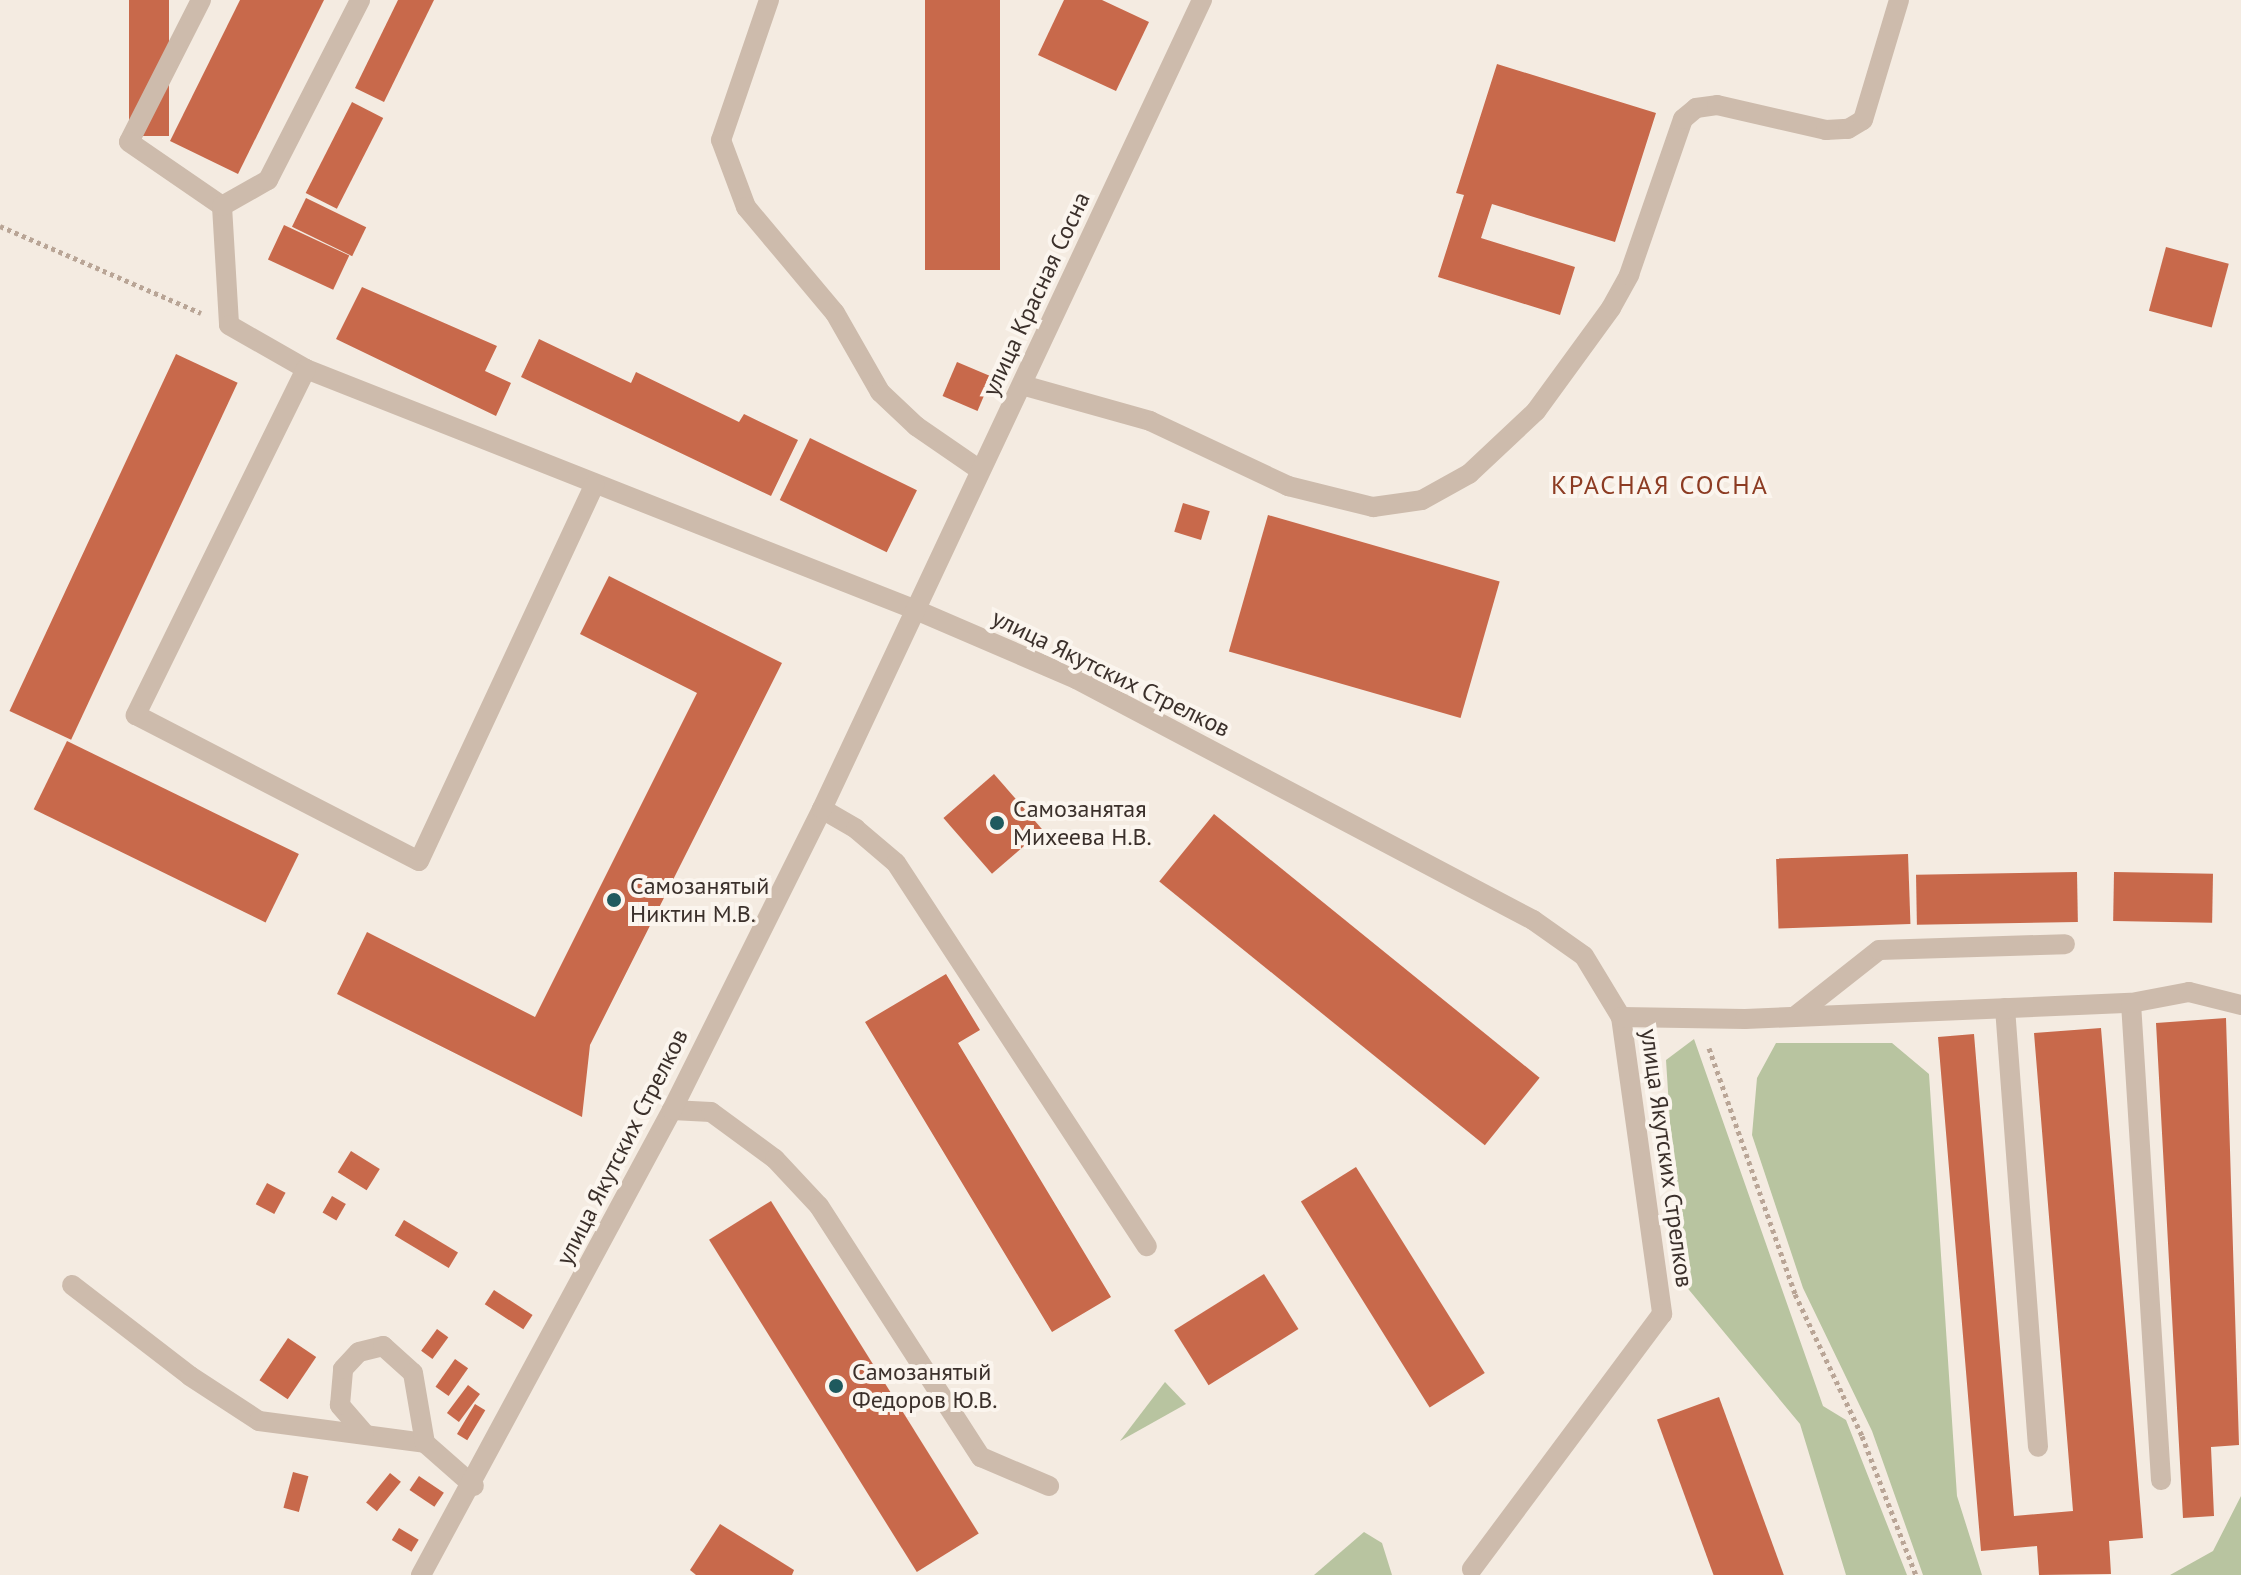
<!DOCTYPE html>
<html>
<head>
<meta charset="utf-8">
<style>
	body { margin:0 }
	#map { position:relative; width:2241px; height:1575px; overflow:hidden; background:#f4ebe1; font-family:"PT Sans",sans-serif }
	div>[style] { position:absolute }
	.green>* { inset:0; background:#b8c4a0 }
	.building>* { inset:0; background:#c8694b; transform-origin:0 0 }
	.path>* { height:5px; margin-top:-2.5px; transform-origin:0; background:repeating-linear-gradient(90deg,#b9a596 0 4px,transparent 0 8px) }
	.minor>* { height:20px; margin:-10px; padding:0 10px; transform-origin:10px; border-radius:10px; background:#cdbbac }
	.dots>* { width:22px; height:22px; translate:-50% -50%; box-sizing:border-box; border:4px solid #fbf5ee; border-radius:50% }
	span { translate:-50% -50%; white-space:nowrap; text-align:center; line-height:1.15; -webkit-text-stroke:8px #fbf5ee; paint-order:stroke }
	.street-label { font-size:24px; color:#3b302b }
	.poi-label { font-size:24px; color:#3b302b }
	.left { translate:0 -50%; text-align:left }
	.neighbourhood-label { font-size:26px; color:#8c3b22; letter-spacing:2px }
</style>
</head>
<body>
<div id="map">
	<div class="green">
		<i style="clip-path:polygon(1694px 1039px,1823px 1406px,1846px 1420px,1907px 1575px,1846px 1575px,1800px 1424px,1680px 1279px,1666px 1060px)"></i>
		<i style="clip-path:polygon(1776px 1043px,1892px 1043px,1929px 1074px,1957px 1496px,1982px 1575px,1923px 1575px,1872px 1431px,1803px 1288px,1752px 1135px,1757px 1078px)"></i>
		<i style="clip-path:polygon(1165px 1382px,1186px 1404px,1120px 1441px)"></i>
		<i style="clip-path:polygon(2241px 1496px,2241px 1575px,2170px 1575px,2213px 1551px)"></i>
		<i style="clip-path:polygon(1364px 1532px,1382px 1543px,1392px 1575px,1314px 1575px)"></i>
	</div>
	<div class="building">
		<i style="left:129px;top:0;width:40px;height:136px"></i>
		<i style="clip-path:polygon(240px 0,324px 0,238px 174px,170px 141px)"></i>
		<i style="clip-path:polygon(398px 0,434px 0,384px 102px,355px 88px)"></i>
		<i style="left:925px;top:0;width:75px;height:270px"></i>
		<i style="clip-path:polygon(1064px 0,1102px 0,1149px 22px,1116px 91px,1038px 55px)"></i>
		<i style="clip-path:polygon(1497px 64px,1656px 113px,1615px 242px,1492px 204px,1481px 238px,1575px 267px,1560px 315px,1438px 277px,1464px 195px,1456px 193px)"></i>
		<i style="left:352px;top:102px;width:35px;height:102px;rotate:27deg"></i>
		<i style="left:306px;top:198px;width:67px;height:32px;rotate:26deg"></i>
		<i style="left:284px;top:225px;width:72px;height:38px;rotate:25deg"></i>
		<i style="left:2166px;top:247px;width:65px;height:66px;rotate:15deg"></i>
		<i style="clip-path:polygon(362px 287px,497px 346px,485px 371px,511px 383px,496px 416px,336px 339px)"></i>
		<i style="clip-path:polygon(539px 339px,631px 383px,636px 372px,739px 422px,744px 414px,798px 440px,771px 496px,521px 377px)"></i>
		<i style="left:176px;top:354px;width:68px;height:394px;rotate:25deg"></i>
		<i style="left:957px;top:362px;width:38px;height:37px;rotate:23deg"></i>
		<i style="left:810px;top:438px;width:119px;height:69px;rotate:26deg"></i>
		<i style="left:1183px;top:503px;width:28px;height:30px;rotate:17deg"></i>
		<i style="left:1268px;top:515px;width:241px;height:142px;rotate:16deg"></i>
		<i style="clip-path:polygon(609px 576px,782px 663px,590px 1045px,582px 1117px,337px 994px,367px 932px,535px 1017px,697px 693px,580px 634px)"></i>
		<i style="left:67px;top:741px;width:258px;height:76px;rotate:26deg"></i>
		<i style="left:994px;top:774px;width:74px;height:67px;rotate:49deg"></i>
		<i style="left:1214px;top:814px;width:419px;height:87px;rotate:39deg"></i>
		<i style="left:1908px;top:854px;width:70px;height:132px;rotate:88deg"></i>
		<i style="left:2077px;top:872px;width:50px;height:161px;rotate:89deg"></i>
		<i style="left:2114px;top:872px;width:99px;height:49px;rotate:1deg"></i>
		<i style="clip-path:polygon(946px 974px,980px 1030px,958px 1043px,1111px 1297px,1052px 1332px,865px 1022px)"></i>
		<i style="clip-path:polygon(2226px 1018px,2239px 1445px,2211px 1447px,2214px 1516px,2183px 1518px,2156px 1023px)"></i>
		<i style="clip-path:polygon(2101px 1028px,2143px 1538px,2109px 1541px,2111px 1574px,2039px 1575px,2037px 1546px,1981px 1551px,1938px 1037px,1974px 1034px,2014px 1516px,2073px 1511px,2034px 1033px)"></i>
		<i style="left:351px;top:1151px;width:34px;height:25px;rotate:32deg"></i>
		<i style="left:1356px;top:1167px;width:243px;height:65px;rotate:58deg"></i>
		<i style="left:267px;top:1183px;width:21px;height:24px;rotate:28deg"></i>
		<i style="left:332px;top:1196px;width:16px;height:19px;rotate:30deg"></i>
		<i style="left:771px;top:1201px;width:392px;height:73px;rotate:58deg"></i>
		<i style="left:404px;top:1220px;width:63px;height:18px;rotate:31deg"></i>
		<i style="left:1264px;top:1274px;width:65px;height:106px;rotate:58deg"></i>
		<i style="left:494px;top:1290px;width:46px;height:17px;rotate:33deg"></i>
		<i style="left:437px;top:1329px;width:14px;height:27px;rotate:36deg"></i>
		<i style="left:288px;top:1338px;width:34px;height:51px;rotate:34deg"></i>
		<i style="left:455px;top:1359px;width:16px;height:34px;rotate:35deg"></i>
		<i style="left:468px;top:1385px;width:15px;height:35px;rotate:37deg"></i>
		<i style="left:1719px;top:1397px;width:190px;height:66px;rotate:70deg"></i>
		<i style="left:475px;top:1404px;width:12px;height:35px;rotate:31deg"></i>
		<i style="left:293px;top:1472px;width:16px;height:37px;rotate:15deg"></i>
		<i style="left:390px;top:1473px;width:14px;height:38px;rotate:39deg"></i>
		<i style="left:419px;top:1476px;width:30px;height:17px;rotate:34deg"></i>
		<i style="clip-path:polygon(720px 1524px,794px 1570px,792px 1575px,696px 1575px,690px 1570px)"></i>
		<i style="left:399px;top:1528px;width:23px;height:14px;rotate:31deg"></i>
	</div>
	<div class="path">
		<i style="left:0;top:226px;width:219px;rotate:23.4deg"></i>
		<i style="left:1709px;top:1048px;width:261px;rotate:70.7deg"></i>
		<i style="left:1795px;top:1294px;width:157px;rotate:64.7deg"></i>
		<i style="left:1862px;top:1436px;width:149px;rotate:68.8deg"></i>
	</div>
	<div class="minor">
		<i style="left:201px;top:0;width:159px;rotate:116.9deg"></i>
		<i style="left:129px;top:142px;width:113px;rotate:34.5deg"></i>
		<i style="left:769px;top:0;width:148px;rotate:108.9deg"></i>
		<i style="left:721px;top:140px;width:72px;rotate:69.5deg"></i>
		<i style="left:746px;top:207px;width:138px;rotate:50deg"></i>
		<i style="left:835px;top:313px;width:91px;rotate:60.3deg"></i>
		<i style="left:880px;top:392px;width:50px;rotate:43.4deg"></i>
		<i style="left:916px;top:426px;width:78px;rotate:34.5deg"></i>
		<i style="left:222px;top:206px;width:119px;rotate:86.6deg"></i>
		<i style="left:229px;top:325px;width:89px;rotate:29.7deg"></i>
		<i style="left:306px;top:369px;width:656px;rotate:21.56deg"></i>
		<i style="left:916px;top:610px;width:174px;rotate:23.3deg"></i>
		<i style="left:1076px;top:679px;width:517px;rotate:27.81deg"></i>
		<i style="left:1533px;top:920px;width:62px;rotate:35.2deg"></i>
		<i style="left:1584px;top:956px;width:71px;rotate:58.8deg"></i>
		<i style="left:1621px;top:1017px;width:300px;rotate:82.1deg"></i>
		<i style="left:1662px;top:1314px;width:318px;rotate:126.7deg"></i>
		<i style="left:222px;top:206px;width:53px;rotate:-29.5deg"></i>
		<i style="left:268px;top:180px;width:202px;rotate:-62.9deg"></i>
		<i style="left:306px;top:369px;width:386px;rotate:116.2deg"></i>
		<i style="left:136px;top:715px;width:318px;rotate:27.3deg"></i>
		<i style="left:419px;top:861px;width:415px;rotate:-65deg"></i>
		<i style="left:1022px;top:385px;width:133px;rotate:15.7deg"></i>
		<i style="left:1150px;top:421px;width:153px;rotate:25.2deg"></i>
		<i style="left:1288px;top:486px;width:88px;rotate:13.9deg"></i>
		<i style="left:1373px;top:507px;width:49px;rotate:-8.1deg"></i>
		<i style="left:1422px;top:500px;width:54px;rotate:-29deg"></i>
		<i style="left:1469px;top:474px;width:92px;rotate:-43.2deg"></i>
		<i style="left:1536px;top:411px;width:127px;rotate:-53.9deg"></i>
		<i style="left:1611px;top:308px;width:38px;rotate:-61deg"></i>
		<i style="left:1629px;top:275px;width:165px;rotate:-70.9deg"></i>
		<i style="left:1683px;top:119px;width:17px;rotate:-40deg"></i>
		<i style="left:1696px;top:108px;width:21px;rotate:-8deg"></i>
		<i style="left:1717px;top:105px;width:112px;rotate:12.9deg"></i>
		<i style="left:1826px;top:130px;width:22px;rotate:-3deg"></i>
		<i style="left:1848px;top:129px;width:17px;rotate:-31deg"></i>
		<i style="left:1863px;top:120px;width:125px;rotate:-73.3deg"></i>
		<i style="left:822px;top:809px;width:39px;rotate:30deg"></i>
		<i style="left:856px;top:829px;width:52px;rotate:40.4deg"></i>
		<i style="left:896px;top:863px;width:458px;rotate:56.8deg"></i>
		<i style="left:2131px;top:1003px;width:478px;rotate:86.4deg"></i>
		<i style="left:2005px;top:1008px;width:440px;rotate:85.7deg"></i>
		<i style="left:1621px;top:1017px;width:124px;rotate:0.9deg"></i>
		<i style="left:1745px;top:1019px;width:386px;rotate:-2.4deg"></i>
		<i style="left:2131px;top:1003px;width:59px;rotate:-10.7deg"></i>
		<i style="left:2189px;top:992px;width:54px;rotate:14deg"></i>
		<i style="left:1794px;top:1017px;width:108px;rotate:-38.2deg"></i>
		<i style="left:1879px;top:950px;width:186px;rotate:-1.8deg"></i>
		<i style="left:672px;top:1110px;width:39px;rotate:3deg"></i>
		<i style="left:711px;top:1112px;width:79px;rotate:36.3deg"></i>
		<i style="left:775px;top:1159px;width:64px;rotate:46.9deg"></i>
		<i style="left:819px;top:1206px;width:299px;rotate:57.2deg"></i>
		<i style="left:981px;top:1457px;width:74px;rotate:23.1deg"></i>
		<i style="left:72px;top:1285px;width:149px;rotate:37.6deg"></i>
		<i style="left:190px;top:1376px;width:82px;rotate:33.1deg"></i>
		<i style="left:259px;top:1421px;width:167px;rotate:7.5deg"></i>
		<i style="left:425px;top:1443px;width:65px;rotate:41.3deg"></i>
		<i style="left:364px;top:1433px;width:37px;rotate:-131deg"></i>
		<i style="left:340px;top:1405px;width:36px;rotate:-85deg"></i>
		<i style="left:343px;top:1369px;width:23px;rotate:-47deg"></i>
		<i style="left:359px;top:1352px;width:25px;rotate:-14deg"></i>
		<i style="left:383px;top:1346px;width:40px;rotate:42deg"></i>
		<i style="left:413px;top:1373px;width:71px;rotate:80.3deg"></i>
		<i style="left:421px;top:1575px;width:528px;rotate:-61.64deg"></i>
		<i style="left:672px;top:1110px;width:336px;rotate:-63.5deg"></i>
		<i style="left:822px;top:809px;width:894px;rotate:-64.84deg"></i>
	</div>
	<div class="dots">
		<i style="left:997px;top:823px;background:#1f5a5e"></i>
		<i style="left:614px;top:900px;background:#1f5a5e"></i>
		<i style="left:836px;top:1386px;background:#1f5a5e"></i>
	</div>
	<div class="street-label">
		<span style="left:1036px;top:294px;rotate:-65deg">улица Красная Сосна</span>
		<span style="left:1111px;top:673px;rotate:26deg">улица Якутских Стрелков</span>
		<span style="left:622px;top:1147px;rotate:-63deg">улица Якутских Стрелков</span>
		<span style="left:1667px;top:1158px;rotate:82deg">улица Якутских Стрелков</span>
	</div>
	<div class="poi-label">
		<span class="left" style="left:1013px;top:823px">Самозанятая<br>Михеева Н.В.</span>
		<span class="left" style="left:630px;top:900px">Самозанятый<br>Никтин М.В.</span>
		<span class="left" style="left:852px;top:1386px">Самозанятый<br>Федоров Ю.В.</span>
	</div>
	<div class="neighbourhood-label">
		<span style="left:1660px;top:485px">КРАСНАЯ СОСНА</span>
	</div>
</div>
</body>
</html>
